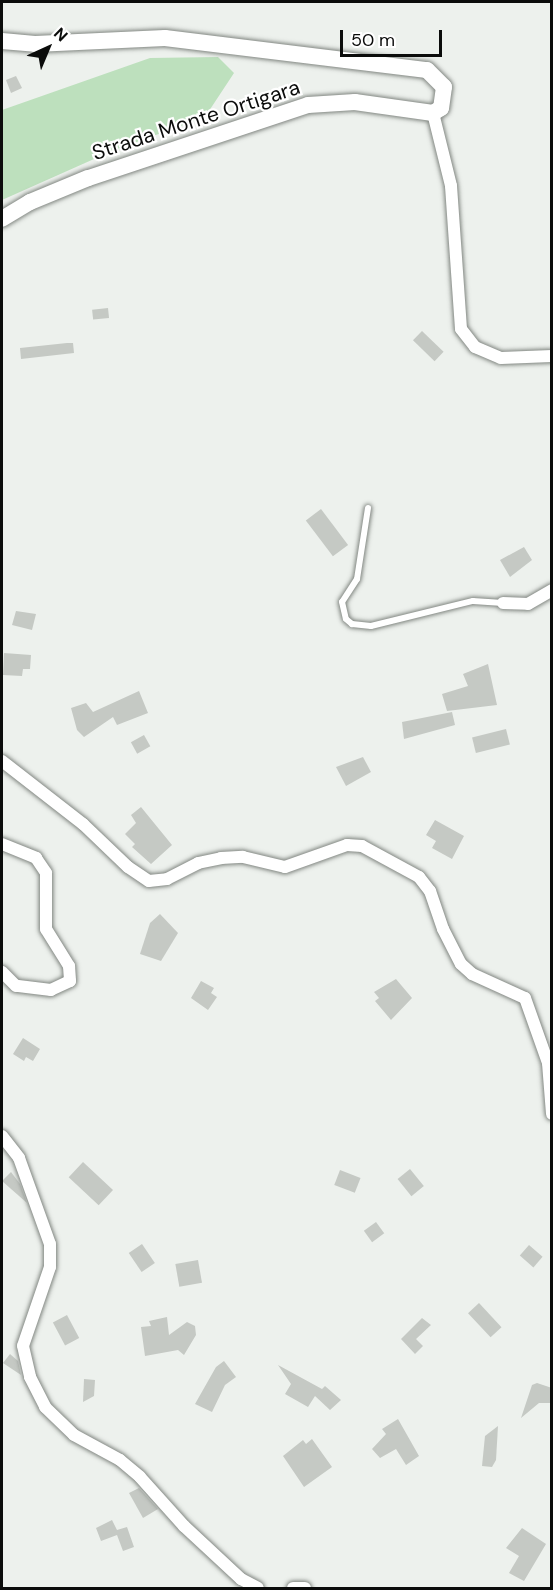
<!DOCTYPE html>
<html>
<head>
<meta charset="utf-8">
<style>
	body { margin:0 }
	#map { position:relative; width:553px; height:1590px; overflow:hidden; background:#edf1ed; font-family:"DM Sans",sans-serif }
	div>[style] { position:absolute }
	.green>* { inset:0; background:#bde0bd }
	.building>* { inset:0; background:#c5c9c4; transform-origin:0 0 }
	.roads { filter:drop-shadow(0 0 2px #828782) drop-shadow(0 0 2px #828782) }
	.lane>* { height:6px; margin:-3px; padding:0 3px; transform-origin:3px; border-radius:3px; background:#fff }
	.street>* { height:12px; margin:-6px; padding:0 6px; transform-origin:6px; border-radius:6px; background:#fff }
	.secondary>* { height:16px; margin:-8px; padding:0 8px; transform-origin:8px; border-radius:8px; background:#fff }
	span { translate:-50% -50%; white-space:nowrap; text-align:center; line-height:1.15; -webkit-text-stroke:4.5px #fff; paint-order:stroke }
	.street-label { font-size:21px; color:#0b0c0b }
	.frame { position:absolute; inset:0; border:3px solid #0b0c0b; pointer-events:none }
	.north { position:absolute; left:18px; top:18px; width:60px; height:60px; -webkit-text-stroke:4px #fff; paint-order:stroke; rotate:44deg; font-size:16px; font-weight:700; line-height:24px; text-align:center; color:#0b0c0b }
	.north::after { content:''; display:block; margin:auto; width:21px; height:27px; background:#0b0c0b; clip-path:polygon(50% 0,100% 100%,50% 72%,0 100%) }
	.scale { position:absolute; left:340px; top:30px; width:102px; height:27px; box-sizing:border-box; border:3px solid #0b0c0b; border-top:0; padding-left:8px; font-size:18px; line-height:21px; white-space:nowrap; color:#0b0c0b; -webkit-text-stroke:4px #fff; paint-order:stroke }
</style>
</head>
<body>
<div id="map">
	<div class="green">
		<i style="clip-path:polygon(218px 57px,234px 73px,205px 117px,112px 151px,2px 200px,2px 110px,150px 58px)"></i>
	</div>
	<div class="building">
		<i style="clip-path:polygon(16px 76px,22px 88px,11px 93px,6px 80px)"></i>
		<i style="left:108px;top:308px;width:10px;height:16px;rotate:84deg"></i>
		<i style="left:422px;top:331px;width:30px;height:13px;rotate:44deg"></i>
		<i style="clip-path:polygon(67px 343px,73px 343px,74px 353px,21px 359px,20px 348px)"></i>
		<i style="left:321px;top:509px;width:45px;height:19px;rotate:53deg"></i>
		<i style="clip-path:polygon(524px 547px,532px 560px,510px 577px,500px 560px)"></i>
		<i style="clip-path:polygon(16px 611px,36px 614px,32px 630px,12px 625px)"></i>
		<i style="clip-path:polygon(4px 653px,31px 655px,30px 669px,23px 669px,22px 676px,3px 675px)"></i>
		<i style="clip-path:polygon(488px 664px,497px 705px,447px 711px,442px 694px,468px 686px,463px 674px)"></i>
		<i style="clip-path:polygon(139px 691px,148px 713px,117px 725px,113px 717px,84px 737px,77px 730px,71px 708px,86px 703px,93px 712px)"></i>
		<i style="clip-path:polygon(452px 712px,455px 725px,404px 739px,402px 722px)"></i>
		<i style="left:506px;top:729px;width:16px;height:35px;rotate:76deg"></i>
		<i style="left:144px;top:735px;width:13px;height:15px;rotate:61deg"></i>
		<i style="clip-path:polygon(363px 757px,371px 772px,346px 786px,336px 767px)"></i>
		<i style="clip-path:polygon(141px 807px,172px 845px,151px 864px,132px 847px,135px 844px,125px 834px,136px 823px,131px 815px)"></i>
		<i style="clip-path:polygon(435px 820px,464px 836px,452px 859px,432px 848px,436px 841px,426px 835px)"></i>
		<i style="clip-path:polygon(160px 914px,178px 933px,161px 961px,140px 954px,150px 923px)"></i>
		<i style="clip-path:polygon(396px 979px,412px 998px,391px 1020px,375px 1001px,379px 998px,374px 992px)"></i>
		<i style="clip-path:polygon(201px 981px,214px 988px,211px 993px,217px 997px,208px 1010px,191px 998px)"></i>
		<i style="clip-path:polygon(23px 1038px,40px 1049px,33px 1061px,26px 1057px,24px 1061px,13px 1054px)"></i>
		<i style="left:83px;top:1162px;width:41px;height:21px;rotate:43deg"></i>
		<i style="left:410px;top:1169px;width:22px;height:16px;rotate:51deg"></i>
		<i style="left:340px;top:1170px;width:22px;height:16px;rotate:21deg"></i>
		<i style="clip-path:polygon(11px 1172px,20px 1184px,27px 1203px,2px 1181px)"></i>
		<i style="left:376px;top:1222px;width:14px;height:15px;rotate:54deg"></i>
		<i style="left:142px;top:1244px;width:23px;height:16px;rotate:56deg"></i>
		<i style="left:529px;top:1245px;width:18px;height:14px;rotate:41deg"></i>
		<i style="left:198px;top:1260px;width:23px;height:23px;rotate:80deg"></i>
		<i style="left:479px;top:1303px;width:33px;height:15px;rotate:47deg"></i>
		<i style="left:67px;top:1315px;width:26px;height:16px;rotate:62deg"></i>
		<i style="clip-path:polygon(167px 1317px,169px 1335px,187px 1322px,195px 1326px,196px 1335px,184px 1355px,178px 1350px,145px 1356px,141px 1327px,151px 1326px,149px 1321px)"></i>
		<i style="clip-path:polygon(422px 1318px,431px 1325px,416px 1339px,423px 1346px,415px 1354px,401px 1339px)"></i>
		<i style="clip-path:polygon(10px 1354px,18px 1361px,21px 1375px,3px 1363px)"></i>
		<i style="clip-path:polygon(224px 1361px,236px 1377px,225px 1385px,212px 1412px,195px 1404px,216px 1367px)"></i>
		<i style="clip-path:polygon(278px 1365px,322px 1389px,325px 1386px,341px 1400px,330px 1410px,315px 1396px,308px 1407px,285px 1394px,291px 1384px)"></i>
		<i style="clip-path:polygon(84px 1379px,95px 1380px,94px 1396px,83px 1402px)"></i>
		<i style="clip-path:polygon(537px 1383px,552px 1388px,552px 1403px,539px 1403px,521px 1418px,532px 1385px)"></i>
		<i style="clip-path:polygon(398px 1419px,419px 1456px,406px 1465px,396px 1449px,380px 1458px,372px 1449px,386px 1434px,382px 1429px)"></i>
		<i style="clip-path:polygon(498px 1426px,496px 1460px,492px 1467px,482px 1466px,485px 1436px)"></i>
		<i style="clip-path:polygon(312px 1439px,332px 1467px,304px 1487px,283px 1456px,303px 1440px,306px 1444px)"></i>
		<i style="clip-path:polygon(139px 1488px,158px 1509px,143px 1518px,129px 1493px)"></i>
		<i style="clip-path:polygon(112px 1520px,117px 1530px,127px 1527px,134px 1547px,123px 1551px,117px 1535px,101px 1541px,96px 1528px)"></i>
		<i style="clip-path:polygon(522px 1528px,546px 1544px,524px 1581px,509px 1573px,519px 1556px,506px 1548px)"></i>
	</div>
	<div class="roads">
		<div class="lane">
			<i style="left:368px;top:508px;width:72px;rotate:98.8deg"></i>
			<i style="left:357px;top:579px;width:27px;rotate:123deg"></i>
			<i style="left:342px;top:602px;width:17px;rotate:77deg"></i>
			<i style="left:346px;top:619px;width:8px;rotate:40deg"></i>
			<i style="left:352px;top:624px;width:19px;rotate:6deg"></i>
			<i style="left:371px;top:626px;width:105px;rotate:-13.8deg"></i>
			<i style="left:473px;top:601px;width:30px;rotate:4deg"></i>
		</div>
		<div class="street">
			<i style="left:433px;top:113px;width:75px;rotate:76.1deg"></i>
			<i style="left:451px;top:186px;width:143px;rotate:86deg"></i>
			<i style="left:461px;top:329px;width:23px;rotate:52deg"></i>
			<i style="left:475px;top:347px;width:28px;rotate:23deg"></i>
			<i style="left:501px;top:358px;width:51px;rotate:-2.2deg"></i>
			<i style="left:503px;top:603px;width:25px;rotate:2deg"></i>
			<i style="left:528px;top:604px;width:28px;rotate:-30deg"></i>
			<i style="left:2px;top:761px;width:103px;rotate:37.9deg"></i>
			<i style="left:83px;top:824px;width:62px;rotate:43.7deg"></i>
			<i style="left:128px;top:867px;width:25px;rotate:34deg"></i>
			<i style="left:149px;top:881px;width:18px;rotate:-6deg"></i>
			<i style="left:167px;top:879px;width:35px;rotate:-27deg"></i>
			<i style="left:198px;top:863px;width:24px;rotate:-12deg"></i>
			<i style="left:221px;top:858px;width:22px;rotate:-3deg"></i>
			<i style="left:243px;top:857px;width:43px;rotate:13.4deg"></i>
			<i style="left:285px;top:867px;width:66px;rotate:-19.5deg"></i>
			<i style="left:347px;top:845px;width:15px;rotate:4deg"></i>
			<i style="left:362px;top:846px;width:65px;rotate:28.5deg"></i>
			<i style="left:419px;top:877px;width:18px;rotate:52deg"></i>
			<i style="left:430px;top:891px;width:40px;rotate:71.1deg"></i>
			<i style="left:443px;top:929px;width:39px;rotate:63deg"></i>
			<i style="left:461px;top:964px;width:15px;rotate:42deg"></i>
			<i style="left:472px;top:974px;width:58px;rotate:24.4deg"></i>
			<i style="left:525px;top:998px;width:69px;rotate:70.5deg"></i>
			<i style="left:548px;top:1063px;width:51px;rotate:85.5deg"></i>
			<i style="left:2px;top:844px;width:37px;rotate:22deg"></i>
			<i style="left:36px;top:858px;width:18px;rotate:56deg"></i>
			<i style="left:46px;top:873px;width:56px;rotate:90deg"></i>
			<i style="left:46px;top:929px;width:44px;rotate:58.1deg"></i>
			<i style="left:69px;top:966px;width:15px;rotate:86deg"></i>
			<i style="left:70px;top:981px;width:21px;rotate:155deg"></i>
			<i style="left:51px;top:990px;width:35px;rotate:-173deg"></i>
			<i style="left:16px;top:986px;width:20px;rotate:-135deg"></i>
			<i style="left:2px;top:1136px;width:28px;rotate:52deg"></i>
			<i style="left:19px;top:1158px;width:91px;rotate:70.2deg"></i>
			<i style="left:50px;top:1244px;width:23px;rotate:90deg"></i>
			<i style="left:50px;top:1267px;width:83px;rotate:108.9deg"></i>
			<i style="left:23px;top:1346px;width:32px;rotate:77deg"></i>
			<i style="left:30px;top:1377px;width:34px;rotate:63deg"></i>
			<i style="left:45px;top:1407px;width:40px;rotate:44deg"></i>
			<i style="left:74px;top:1435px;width:52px;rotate:28.5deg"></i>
			<i style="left:120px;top:1460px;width:26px;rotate:40deg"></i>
			<i style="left:140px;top:1477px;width:66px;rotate:48.1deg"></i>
			<i style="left:184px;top:1526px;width:78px;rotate:42.9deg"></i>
			<i style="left:241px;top:1579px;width:19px;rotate:28deg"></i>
			<i style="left:293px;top:1588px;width:12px"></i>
		</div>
		<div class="secondary">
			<i style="left:2px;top:41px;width:33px;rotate:5deg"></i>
			<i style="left:35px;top:44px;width:130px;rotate:-2.6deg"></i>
			<i style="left:165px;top:38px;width:264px;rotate:7deg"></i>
			<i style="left:427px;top:70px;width:24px;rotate:45deg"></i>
			<i style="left:444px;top:87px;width:21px;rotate:98deg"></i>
			<i style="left:441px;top:108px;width:9px;rotate:148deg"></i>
			<i style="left:433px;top:113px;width:79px;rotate:-172deg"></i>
			<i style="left:355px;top:102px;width:47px;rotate:176.3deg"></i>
			<i style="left:308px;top:105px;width:232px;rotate:161.6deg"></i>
			<i style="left:88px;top:178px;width:63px;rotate:157.5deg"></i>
			<i style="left:30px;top:202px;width:33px;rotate:149deg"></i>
		</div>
	</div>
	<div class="street-label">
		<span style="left:196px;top:120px;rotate:-18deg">Strada Monte Ortigara</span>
	</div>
	<div class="frame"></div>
	<div class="north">N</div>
	<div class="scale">50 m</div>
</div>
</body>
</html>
